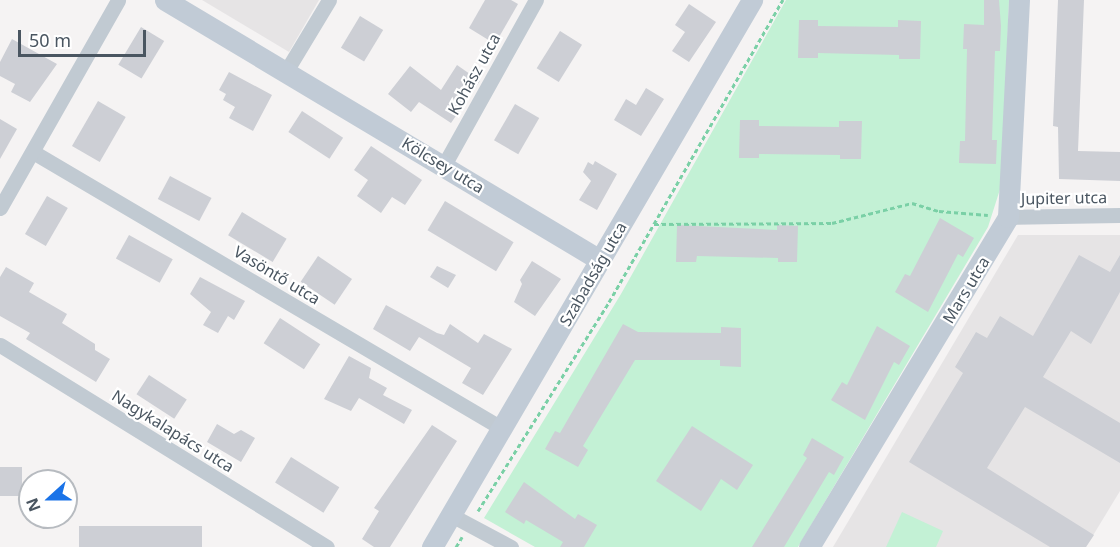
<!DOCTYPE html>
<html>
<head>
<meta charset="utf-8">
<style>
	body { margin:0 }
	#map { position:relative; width:1120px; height:547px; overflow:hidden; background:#f5f3f3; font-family:"Noto Sans",sans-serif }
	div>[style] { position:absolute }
	.education>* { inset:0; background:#e6e4e5 }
	.green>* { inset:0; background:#c3f1d5 }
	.building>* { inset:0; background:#cdcfd5; transform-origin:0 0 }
	.path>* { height:3px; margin-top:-1.5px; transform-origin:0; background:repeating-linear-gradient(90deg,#7ad0a6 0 4.5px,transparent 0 7.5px) }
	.street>* { height:15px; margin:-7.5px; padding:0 7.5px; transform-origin:7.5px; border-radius:7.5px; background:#c1cad2 }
	.secondary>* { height:21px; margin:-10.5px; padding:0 10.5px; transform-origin:10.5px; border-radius:10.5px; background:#c1cbd6 }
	span { translate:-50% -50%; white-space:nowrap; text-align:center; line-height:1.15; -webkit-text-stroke:4.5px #fff; paint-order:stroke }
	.street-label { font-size:16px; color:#4a5661 }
	.north { position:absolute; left:18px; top:469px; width:60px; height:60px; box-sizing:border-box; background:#fff; border:2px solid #b7bbc0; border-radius:50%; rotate:249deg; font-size:16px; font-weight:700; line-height:24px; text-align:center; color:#4a5661 }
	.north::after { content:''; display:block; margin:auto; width:21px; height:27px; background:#1a73e8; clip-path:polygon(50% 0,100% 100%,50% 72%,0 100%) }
	.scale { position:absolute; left:18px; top:30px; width:128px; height:27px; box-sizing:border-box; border:3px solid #4a5661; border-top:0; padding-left:8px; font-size:18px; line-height:21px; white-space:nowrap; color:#4a5661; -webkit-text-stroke:4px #fff; paint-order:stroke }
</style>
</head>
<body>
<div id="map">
	<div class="education">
		<i style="clip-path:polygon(202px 0,319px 0,289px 52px)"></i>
		<i style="clip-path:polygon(1018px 235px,1120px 235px,1120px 491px,1086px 547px,833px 547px)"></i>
	</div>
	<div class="green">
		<i style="clip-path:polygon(786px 0,1009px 0,1002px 183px,988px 227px,798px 547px,535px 547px,484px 518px,621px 294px)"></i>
		<i style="clip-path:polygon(902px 512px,943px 531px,936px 547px,886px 547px)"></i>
	</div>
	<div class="building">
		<i style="clip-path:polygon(485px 0,511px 0,518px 4px,495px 44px,469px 28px)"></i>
		<i style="clip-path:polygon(984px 0,999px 0,1001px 26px,1000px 51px,995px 51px,992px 140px,997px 140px,996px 164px,959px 163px,960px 141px,965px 141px,967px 49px,963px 49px,964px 24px,984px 25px)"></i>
		<i style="clip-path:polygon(1058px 0,1084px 0,1078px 151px,1120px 152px,1120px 181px,1059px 179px,1058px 127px,1053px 126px)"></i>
		<i style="clip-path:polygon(689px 4px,716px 22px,689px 62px,672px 51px,685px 32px,675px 25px)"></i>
		<i style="left:360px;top:16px;width:27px;height:37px;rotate:31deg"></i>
		<i style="clip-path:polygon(799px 20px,818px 20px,818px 26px,898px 27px,898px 20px,921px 21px,920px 59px,899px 59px,899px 55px,818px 53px,818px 58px,798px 58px)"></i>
		<i style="left:141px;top:27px;width:27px;height:44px;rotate:31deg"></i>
		<i style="left:560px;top:31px;width:26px;height:44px;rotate:32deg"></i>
		<i style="clip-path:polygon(12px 39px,57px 64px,30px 102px,11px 92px,15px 84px,0 76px,0 62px)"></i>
		<i style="clip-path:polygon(457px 65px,480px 81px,451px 123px,419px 102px,411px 112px,388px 94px,410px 66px,441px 90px)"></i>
		<i style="clip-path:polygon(229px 72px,272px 95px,253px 131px,229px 118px,235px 107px,223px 100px,226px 94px,219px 90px)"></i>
		<i style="clip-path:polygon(646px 88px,664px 99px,641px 136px,614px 120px,626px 99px,636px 105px)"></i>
		<i style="left:98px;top:101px;width:32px;height:52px;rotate:30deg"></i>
		<i style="left:515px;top:104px;width:28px;height:42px;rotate:30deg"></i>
		<i style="left:302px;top:111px;width:49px;height:25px;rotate:33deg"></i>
		<i style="clip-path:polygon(0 119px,17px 129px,0 159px)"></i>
		<i style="clip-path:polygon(740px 120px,759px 120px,759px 126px,839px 127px,839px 121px,862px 121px,861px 159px,840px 159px,840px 155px,759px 154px,759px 158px,739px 158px)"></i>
		<i style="clip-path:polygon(371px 146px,422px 180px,405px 205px,392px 197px,381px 213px,357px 196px,368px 180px,354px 170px)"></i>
		<i style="clip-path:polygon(595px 161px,617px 174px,597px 210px,579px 200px,591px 181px,583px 172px,588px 162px,593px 165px)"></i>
		<i style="left:170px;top:176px;width:47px;height:26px;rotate:28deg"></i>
		<i style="left:47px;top:196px;width:24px;height:44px;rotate:30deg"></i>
		<i style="left:445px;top:201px;width:80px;height:34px;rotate:31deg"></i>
		<i style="left:242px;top:212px;width:52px;height:27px;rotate:31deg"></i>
		<i style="clip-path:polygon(940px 218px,974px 238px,963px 257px,958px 254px,928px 312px,895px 292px,905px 274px,910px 276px)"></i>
		<i style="clip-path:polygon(677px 225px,777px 230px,777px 225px,798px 226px,797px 262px,778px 262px,778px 258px,697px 256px,696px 262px,676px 262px)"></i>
		<i style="left:129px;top:235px;width:50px;height:27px;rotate:29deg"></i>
		<i style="clip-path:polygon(1079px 255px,1110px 272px,1120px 255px,1120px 292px,1091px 344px,1071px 331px,1043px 377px,1120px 423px,1120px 463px,1025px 407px,987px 468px,1094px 535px,1086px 547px,1050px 547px,909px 462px,963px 373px,955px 367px,976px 332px,987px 338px,1000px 316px,1033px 336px)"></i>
		<i style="left:318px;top:256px;width:41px;height:31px;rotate:34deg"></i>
		<i style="clip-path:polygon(532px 261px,561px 279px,535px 316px,514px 302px,522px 284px,520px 280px)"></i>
		<i style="clip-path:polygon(437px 266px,456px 275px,448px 288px,430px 277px)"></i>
		<i style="clip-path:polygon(6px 267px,34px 283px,29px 292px,67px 314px,62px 323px,95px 344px,95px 350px,110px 359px,96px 382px,26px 339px,30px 333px,0 316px,0 277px)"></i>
		<i style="clip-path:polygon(200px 277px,245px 301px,234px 320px,228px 316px,218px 333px,203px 325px,211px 312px,190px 294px)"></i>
		<i style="clip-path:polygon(386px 305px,437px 333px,444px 335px,450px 324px,478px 343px,484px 334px,512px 349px,483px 395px,462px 383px,471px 368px,419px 337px,410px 351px,373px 329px)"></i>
		<i style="left:280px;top:318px;width:48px;height:30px;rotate:33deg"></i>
		<i style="clip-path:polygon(623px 324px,638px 332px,721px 333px,721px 327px,741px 328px,741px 367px,720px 366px,720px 360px,635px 360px,583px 446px,588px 450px,578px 467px,545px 449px,555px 431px,560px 433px)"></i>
		<i style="clip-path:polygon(877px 326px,910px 346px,899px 365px,894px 362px,865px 420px,831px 400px,842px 382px,847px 385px)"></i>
		<i style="clip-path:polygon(349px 356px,371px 368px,369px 378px,387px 388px,383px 395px,412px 410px,404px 424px,359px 398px,351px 411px,324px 399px)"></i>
		<i style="left:149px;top:375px;width:45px;height:23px;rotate:33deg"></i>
		<i style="clip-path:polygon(217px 424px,234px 434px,241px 430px,255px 438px,241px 462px,207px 442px)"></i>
		<i style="clip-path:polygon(432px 425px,457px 441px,390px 547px,374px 547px,362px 539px,379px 511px,374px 508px)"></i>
		<i style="clip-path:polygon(692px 426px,753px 465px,737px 490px,721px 479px,701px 511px,656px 481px)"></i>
		<i style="clip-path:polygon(812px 438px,844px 457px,834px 475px,829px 472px,784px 547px,752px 547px,807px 458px,803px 455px)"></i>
		<i style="left:291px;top:457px;width:57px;height:30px;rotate:32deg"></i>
		<i style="left:0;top:467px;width:22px;height:29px"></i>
		<i style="clip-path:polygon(524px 482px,575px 519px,578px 514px,597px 525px,584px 547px,560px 547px,563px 542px,526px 520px,524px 524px,505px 512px)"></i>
		<i style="left:79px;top:526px;width:123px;height:21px"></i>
	</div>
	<div class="path">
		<i style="left:654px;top:224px;width:178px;rotate:-0.3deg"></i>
		<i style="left:832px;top:223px;width:82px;rotate:-14deg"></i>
		<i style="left:912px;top:203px;width:28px;rotate:17deg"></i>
		<i style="left:939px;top:211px;width:49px;rotate:4.7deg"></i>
		<i style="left:478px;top:511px;width:247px;rotate:-57.9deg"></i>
		<i style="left:609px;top:302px;width:349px;rotate:-60.1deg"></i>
		<i style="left:456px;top:547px;width:12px;rotate:-59deg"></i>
	</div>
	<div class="street">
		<i style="left:285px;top:73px;width:85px;rotate:-58.9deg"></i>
		<i style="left:33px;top:152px;width:546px;rotate:30.51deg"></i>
		<i style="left:444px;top:165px;width:189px;rotate:-60.9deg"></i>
		<i style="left:0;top:208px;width:239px;rotate:-60.4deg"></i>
		<i style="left:1008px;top:217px;width:112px;rotate:-1deg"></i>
		<i style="left:0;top:345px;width:384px;rotate:31.7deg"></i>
		<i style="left:451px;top:515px;width:68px;rotate:28.1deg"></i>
	</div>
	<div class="secondary">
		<i style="left:165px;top:0;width:507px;rotate:30.87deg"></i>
		<i style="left:432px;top:547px;width:634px;rotate:-59.67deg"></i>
		<i style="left:809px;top:547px;width:385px;rotate:-58.9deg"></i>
		<i style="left:1008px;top:217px;width:217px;rotate:-87.1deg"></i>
	</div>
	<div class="street-label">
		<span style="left:474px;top:74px;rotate:-61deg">Kohász utca</span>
		<span style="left:443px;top:165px;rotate:31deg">Kölcsey utca</span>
		<span style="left:1064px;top:198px;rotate:-1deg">Jupiter utca</span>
		<span style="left:593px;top:274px;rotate:-60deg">Szabadság utca</span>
		<span style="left:277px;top:275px;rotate:31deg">Vasöntő utca</span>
		<span style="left:966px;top:290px;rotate:-59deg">Mars utca</span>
		<span style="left:173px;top:431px;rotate:32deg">Nagykalapács utca</span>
	</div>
	<div class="north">N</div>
	<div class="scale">50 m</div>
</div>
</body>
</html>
